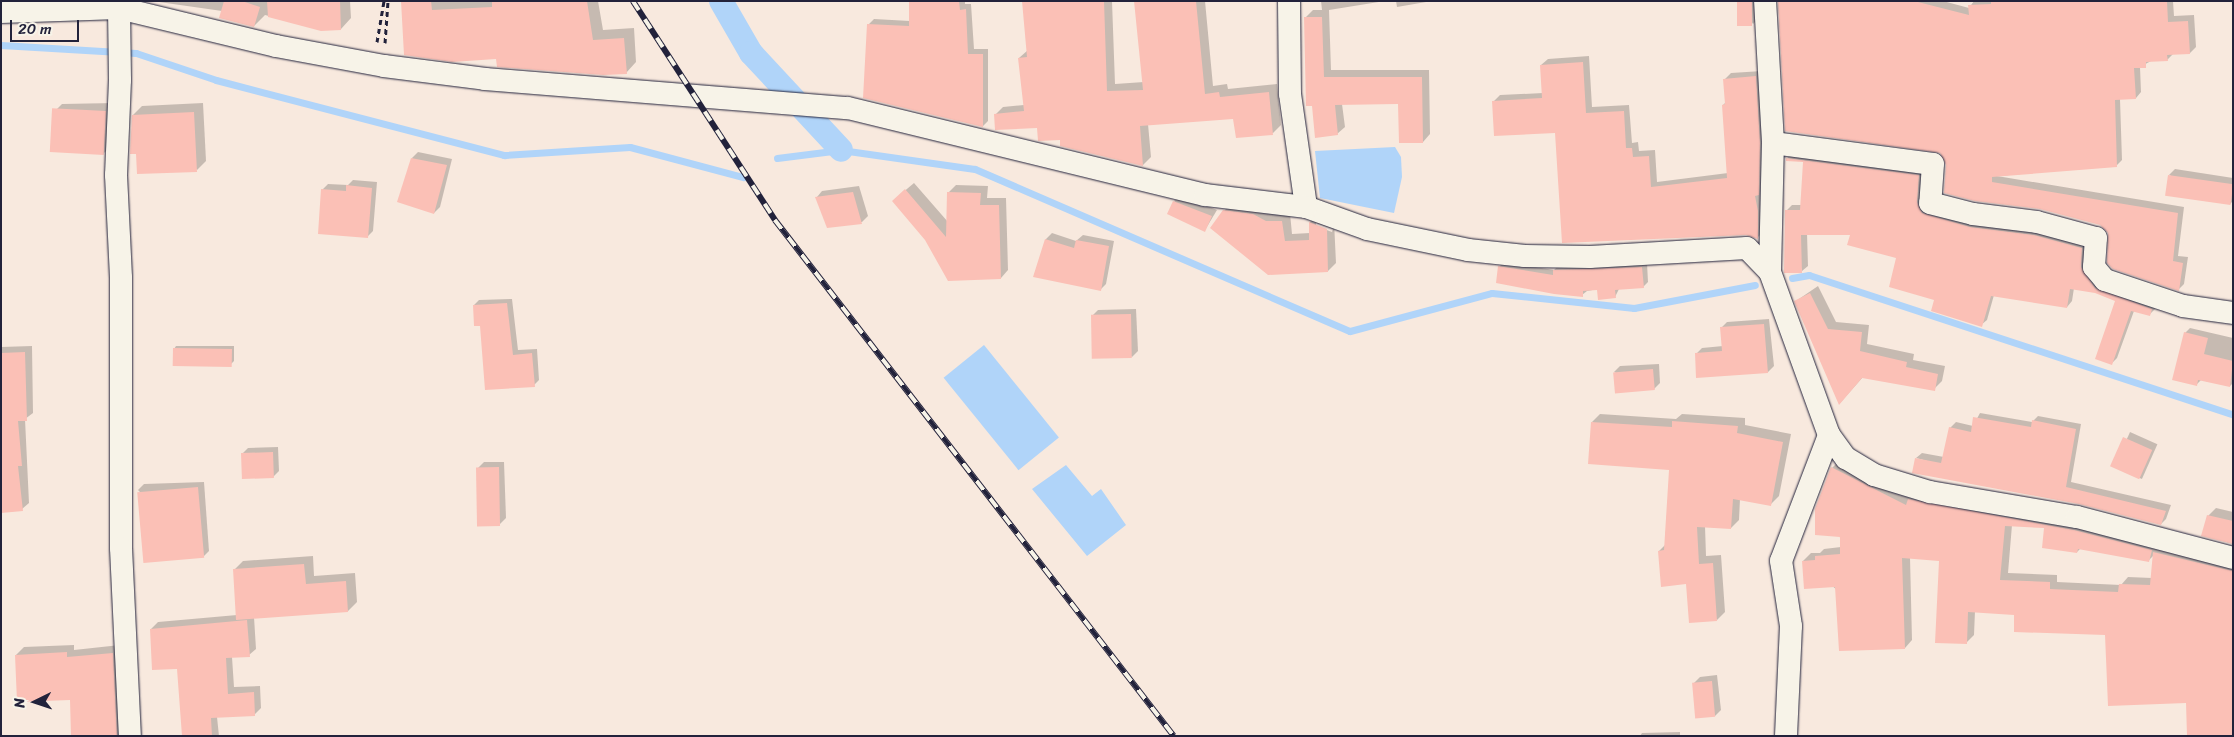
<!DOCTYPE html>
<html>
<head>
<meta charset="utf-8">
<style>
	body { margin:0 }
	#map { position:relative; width:2234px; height:737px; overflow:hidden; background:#f8e9de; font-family:Sriracha,sans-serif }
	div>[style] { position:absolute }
	.water>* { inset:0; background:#b0d4f9; transform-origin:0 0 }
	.shadow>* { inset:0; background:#0003; transform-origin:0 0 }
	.stream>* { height:7px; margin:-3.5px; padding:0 3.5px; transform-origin:3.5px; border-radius:3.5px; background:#b0d4f9 }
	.canal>* { height:24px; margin:-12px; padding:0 12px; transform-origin:12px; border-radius:12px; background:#b0d4f9 }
	.building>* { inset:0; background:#fbc0b6; transform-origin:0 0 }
	.path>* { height:3px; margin-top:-1.5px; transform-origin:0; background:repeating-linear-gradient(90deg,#22223b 0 5px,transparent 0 9px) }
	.roads { filter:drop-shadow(0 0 1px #22223b) drop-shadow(0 0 1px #22223b) }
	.street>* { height:22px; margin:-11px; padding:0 11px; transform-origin:11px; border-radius:11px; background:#f7f3e8 }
	.rail>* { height:5.5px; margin-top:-2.75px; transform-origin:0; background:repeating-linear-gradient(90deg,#f7f3e8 0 11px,#22223b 0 22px); box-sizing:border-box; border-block:1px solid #22223b }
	span { translate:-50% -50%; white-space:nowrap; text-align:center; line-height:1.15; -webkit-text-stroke:5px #f7f3e8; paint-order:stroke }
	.frame { position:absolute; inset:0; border:2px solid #22223b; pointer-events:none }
	.north { position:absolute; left:10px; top:677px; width:50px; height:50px; -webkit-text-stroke:4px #f7f3e8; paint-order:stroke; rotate:266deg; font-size:14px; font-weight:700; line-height:20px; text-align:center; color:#22223b }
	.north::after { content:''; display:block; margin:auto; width:18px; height:22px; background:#22223b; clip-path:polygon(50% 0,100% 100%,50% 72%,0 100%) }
	.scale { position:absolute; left:10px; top:20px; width:69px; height:22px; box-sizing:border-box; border:2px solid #22223b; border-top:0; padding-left:6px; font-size:15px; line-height:18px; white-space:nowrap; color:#22223b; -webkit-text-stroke:4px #f7f3e8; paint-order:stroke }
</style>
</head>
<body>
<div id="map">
	<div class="water">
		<i style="clip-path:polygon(1395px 147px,1401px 157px,1402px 177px,1394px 213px,1320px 198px,1315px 151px)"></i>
		<i style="left:984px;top:345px;width:119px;height:52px;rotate:51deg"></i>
		<i style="clip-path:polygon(1066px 465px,1092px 496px,1101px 489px,1126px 525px,1087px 556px,1032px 489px)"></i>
	</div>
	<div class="shadow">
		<i style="clip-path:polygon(152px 1px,350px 1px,351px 18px,341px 29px,321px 29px,265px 15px,254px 26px,222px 11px)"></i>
		<i style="clip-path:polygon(402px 1px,598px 1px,603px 30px,634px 28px,636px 62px,626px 73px,498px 58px)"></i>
		<i style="clip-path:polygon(910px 1px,965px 1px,965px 4px,971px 4px,974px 49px,988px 49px,988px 121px,983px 126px,868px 25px,874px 19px,910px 21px)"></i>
		<i style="clip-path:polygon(1023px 1px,1112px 1px,1115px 84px,1144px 82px,1135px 1px,1205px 1px,1213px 86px,1227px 84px,1228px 89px,1277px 84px,1281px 125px,1273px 133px,1237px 137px,1235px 118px,1148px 124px,1151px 157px,1143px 165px,1061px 139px,1038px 127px,995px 115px,1003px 107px,1024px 105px,1019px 58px,1028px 50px)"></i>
		<i style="clip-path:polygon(1321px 1px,1385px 1px,1329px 10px,1331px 70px,1429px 70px,1430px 134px,1423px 142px,1399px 102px,1342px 104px,1345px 127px,1337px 134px,1305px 18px,1313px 10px,1322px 10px)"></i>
		<i style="clip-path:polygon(1396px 1px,1432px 1px,1397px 7px)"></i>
		<i style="clip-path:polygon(1739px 1px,1758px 1px,1759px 18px,1753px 24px)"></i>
		<i style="clip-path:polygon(1778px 1px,1943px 1px,1969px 8px,1974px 1px,2173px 1px,2174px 16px,2194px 15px,2196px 47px,2190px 53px,2173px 54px,2167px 60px,2151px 61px,2140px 67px,2141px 92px,2136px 98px,2120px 99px,2122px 160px,2116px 166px,1997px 176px,2184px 207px,2178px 256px,2188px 257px,2184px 284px,2179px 289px,2100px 224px,2041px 208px,1947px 164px,1941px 152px,1787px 130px)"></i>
		<i style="clip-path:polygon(1589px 56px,1592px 107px,1629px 105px,1632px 143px,1638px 142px,1639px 151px,1655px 150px,1657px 182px,1728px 173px,1723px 105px,1726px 102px,1725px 79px,1731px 73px,1762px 71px,1764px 231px,1757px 238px,1746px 234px,1563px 242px,1556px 132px,1493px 102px,1500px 95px,1543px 93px,1541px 65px,1548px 59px)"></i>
		<i style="clip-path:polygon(114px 103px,112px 145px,103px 154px,53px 113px,62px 104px)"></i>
		<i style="clip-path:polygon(203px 103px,206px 161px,197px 170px,133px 115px,142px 106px)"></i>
		<i style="clip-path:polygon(418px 152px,452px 159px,440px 207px,434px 213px,412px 158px)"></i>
		<i style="clip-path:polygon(1793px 153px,1924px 170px,1922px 196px,2087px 242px,2086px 261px,2157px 304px,2155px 309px,2150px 314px,2134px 311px,2117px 358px,2112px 363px,2117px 300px,2096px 292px,2074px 288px,2072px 301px,2067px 307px,1994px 295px,1987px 320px,1981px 325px,1897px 257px,1851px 234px,1807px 233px,1808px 266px,1802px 271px,1786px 211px,1792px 205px,1802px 205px,1805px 161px,1787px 158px)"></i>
		<i style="clip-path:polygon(2175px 169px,2233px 178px,2233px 201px,2230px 204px,2169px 175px)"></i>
		<i style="clip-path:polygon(353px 180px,377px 182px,373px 231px,367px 237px,322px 190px,328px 184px,348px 185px)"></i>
		<i style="clip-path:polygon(914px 183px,948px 222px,948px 193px,956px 185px,988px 186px,987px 198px,1006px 198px,1008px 270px,1001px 278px,949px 280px,901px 194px)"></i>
		<i style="clip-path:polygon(859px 186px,868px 216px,862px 222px,828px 226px,817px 197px,822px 191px)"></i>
		<i style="clip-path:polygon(1180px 195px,1217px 210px,1205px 230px,1174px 201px)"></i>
		<i style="clip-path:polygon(evenodd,1232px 203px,1290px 213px,1292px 234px,1310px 233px,1310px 222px,1317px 215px,1334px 221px,1336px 263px,1328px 271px,1224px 211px,1232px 203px,1316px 223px,1333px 229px,1332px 232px,1316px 226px,1316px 223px)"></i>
		<i style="clip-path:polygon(1052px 233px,1076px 241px,1083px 235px,1114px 241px,1106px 284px,1100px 290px,1034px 276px,1046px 239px)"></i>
		<i style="clip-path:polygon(1504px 262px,1554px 270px,1559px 265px,1647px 263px,1648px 282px,1643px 287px,1619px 289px,1615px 297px,1598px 289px,1587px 291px,1582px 295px,1499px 267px)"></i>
		<i style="clip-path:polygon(1818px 286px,1836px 322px,1869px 325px,1867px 344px,1914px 354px,1913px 360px,1945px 366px,1942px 381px,1934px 389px,1863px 377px,1840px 403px,1796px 301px)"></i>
		<i style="clip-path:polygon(512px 299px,518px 350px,537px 349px,539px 380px,534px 385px,481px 324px,474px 305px,479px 300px)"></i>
		<i style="clip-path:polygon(1136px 309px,1138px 351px,1132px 357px,1092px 316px,1098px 310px)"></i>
		<i style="clip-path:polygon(1769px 319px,1774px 366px,1768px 372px,1696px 354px,1702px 348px,1723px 346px,1721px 328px,1727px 322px)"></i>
		<i style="clip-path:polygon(2190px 328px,2233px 338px,2233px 383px,2230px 386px,2201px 380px,2196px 385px,2185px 333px)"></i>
		<i style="clip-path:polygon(32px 346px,33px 413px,25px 419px,29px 503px,22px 509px,1px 511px,1px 347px)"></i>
		<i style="clip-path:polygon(176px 346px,234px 346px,234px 361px,231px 364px,174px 349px)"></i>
		<i style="clip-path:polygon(1659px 364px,1660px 383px,1654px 389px,1614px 372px,1620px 366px)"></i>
		<i style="clip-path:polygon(1980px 413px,2032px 422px,2038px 416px,2081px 424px,2071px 482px,2171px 505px,2166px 519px,2161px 524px,1916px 458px,1922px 453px,1944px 457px,1950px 428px,1956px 422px,1973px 426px)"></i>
		<i style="clip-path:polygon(1600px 414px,1676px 419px,1682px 414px,1745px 418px,1745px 425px,1791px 434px,1779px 496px,1771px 504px,1740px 499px,1739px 520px,1731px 528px,1705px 526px,1706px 556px,1721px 555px,1725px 612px,1717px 620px,1659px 551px,1665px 545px,1670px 468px,1592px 422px)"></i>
		<i style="left:2130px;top:432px;width:30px;height:38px;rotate:24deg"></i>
		<i style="clip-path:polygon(278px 447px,279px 471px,273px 477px,242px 454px,248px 448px)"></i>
		<i style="clip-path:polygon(evenodd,1840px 460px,2159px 543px,2157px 550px,2162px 545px,2233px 562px,2233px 736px,2106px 634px,2016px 614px,1975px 611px,1974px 635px,1966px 643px,1940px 560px,1910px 557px,1912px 640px,1905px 648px,1803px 561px,1811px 553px,1820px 553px,1824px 549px,1841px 547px,1832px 468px,1840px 460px,2012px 525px,2046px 527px,2077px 552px,2081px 548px,2148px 561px,2154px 555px,2152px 578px,2128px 577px,2121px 585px,2057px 582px,2057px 575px,2008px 573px,2012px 525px)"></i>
		<i style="clip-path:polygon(484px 462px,504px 462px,506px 518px,500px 524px,478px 468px)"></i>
		<i style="clip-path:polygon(204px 482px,209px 551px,203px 557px,138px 490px,144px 484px)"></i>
		<i style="clip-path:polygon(2216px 508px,2233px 512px,2233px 544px,2203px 535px,2208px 516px)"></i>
		<i style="clip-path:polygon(313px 556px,314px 576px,355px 573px,357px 602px,348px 611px,254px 617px,256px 649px,249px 655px,232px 657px,234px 687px,260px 686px,261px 708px,254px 715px,217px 717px,219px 736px,183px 736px,178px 667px,151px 629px,158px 622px,237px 615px,234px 570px,243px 561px)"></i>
		<i style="clip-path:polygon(74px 645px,74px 650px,120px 645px,129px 736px,72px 736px,71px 699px,16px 655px,24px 647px)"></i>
		<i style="clip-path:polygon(1717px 675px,1721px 710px,1715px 716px,1694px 683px,1700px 677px)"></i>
		<i style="clip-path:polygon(1680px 732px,1680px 736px,1640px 736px,1642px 733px)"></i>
	</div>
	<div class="stream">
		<i style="left:1px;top:45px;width:135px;rotate:3.4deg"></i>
		<i style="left:136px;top:53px;width:84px;rotate:18.6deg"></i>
		<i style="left:216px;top:80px;width:298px;rotate:14.6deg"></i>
		<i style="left:504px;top:155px;width:126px;rotate:-3.6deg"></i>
		<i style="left:630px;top:147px;width:117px;rotate:14.9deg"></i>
		<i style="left:777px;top:158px;width:64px;rotate:-7.1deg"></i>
		<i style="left:841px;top:150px;width:135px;rotate:8.1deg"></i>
		<i style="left:975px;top:169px;width:408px;rotate:23.4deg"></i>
		<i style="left:1350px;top:331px;width:147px;rotate:-15deg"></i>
		<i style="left:1492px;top:293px;width:143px;rotate:6deg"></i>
		<i style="left:1634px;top:308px;width:123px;rotate:-10.8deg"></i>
		<i style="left:1792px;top:278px;width:17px;rotate:-10deg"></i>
		<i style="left:1809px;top:275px;width:446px;rotate:18.2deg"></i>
	</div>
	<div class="canal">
		<i style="left:721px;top:1px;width:60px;rotate:60deg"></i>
		<i style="left:751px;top:53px;width:132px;rotate:47.1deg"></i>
	</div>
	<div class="building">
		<i style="clip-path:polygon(224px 1px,242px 1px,260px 7px,254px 27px,219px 18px)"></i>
		<i style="clip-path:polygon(267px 1px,340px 1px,341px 30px,321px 31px,268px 17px)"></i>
		<i style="clip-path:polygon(401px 1px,431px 1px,432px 10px,492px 7px,492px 1px,587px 1px,593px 40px,624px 38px,627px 74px,603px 75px,497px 67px,496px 59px,452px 62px,404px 55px)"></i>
		<i style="clip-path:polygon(909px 1px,959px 1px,960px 10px,966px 9px,968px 54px,983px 54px,983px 127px,863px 98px,867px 24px,909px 26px)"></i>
		<i style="clip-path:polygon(1022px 1px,1104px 1px,1107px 91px,1143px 90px,1134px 1px,1196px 1px,1205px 94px,1219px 92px,1220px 97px,1269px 92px,1273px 135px,1236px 138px,1233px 119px,1140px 126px,1143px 166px,1060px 146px,1060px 140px,1038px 141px,1037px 128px,995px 130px,994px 114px,1024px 111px,1018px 58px,1027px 57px)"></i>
		<i style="left:1737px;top:1px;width:15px;height:25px"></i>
		<i style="clip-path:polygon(1778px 1px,1914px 1px,1969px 15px,1968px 5px,1991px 4px,1991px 1px,2167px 1px,2168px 22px,2188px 21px,2190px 54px,2167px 55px,2168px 61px,2146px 62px,2146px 68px,2134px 68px,2136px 99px,2115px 100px,2117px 167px,1992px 177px,1992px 182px,2178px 213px,2173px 261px,2183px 263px,2179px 291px,2113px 269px,2107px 263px,2108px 233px,2100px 225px,2040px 209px,1975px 201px,1944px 193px,1946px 165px,1940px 153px,1785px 131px)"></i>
		<i style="clip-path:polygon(1304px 17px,1322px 17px,1324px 77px,1422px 77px,1423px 143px,1399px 143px,1398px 104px,1335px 105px,1338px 135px,1315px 138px,1312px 106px,1306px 106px)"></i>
		<i style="clip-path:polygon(1583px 62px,1586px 113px,1624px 111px,1626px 148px,1632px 148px,1633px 157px,1649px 156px,1651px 187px,1727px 178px,1722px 105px,1725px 104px,1723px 79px,1756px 76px,1760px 143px,1759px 195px,1755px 196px,1758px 211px,1758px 239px,1746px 235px,1562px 243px,1555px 133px,1494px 136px,1492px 101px,1542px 98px,1540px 65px)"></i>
		<i style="left:106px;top:111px;width:44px;height:54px;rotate:93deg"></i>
		<i style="clip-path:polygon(194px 112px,197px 172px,137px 174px,136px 154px,130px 154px,132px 115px)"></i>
		<i style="clip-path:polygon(411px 158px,447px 165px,434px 214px,397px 202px)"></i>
		<i style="clip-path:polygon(1786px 158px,1919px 175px,1917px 202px,1922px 213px,1970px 227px,2034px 235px,2082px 248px,2081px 267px,2095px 288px,2152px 309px,2150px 316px,2131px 311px,2112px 365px,2095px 359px,2115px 301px,2095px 293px,2070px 289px,2067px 308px,1991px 296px,1982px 327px,1931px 311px,1934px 300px,1889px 287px,1896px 258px,1847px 245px,1850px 235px,1801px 235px,1802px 273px,1784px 273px,1785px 210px,1800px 210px,1803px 162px,1786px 161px)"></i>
		<i style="left:2168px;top:175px;width:66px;height:21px;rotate:8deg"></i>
		<i style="clip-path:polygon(346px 185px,372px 188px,368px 238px,318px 234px,321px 189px,346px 191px)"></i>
		<i style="clip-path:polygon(905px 189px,946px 237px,947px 192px,981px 193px,980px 205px,999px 205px,1001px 279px,948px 281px,925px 240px,892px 201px)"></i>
		<i style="clip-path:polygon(853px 192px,862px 224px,827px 228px,815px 197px)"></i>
		<i style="clip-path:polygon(1173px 201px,1212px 216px,1205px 232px,1167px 214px)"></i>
		<i style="clip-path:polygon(1223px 210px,1253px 214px,1266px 221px,1282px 221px,1285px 241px,1309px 240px,1309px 222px,1327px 229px,1328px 272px,1268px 275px,1210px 228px)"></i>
		<i style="clip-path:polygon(1045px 239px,1074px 248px,1076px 240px,1109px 246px,1101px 291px,1033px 277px)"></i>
		<i style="clip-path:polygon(1498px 266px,1553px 275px,1553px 270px,1642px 267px,1644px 288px,1615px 290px,1616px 298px,1598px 300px,1597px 290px,1583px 291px,1583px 297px,1554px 294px,1496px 283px)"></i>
		<i style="clip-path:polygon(1810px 293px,1828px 329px,1862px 332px,1860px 351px,1907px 362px,1906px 367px,1938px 374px,1935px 391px,1862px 378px,1839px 405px,1794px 301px)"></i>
		<i style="clip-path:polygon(507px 303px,513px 355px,532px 353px,535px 387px,485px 390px,480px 326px,474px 326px,473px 305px)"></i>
		<i style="left:1131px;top:314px;width:44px;height:40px;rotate:89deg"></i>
		<i style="clip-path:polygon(1764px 324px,1768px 373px,1696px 378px,1695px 353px,1722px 351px,1720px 327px)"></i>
		<i style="clip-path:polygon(2184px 332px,2208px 338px,2204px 354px,2233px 361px,2230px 387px,2198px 380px,2197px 386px,2172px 380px)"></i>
		<i style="left:173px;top:348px;width:59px;height:18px;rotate:1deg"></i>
		<i style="clip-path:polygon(25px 352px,27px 421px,18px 421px,22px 466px,18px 466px,23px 511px,1px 513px,1px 353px)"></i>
		<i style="left:1653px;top:369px;width:21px;height:40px;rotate:85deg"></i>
		<i style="clip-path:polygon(1973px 417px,2031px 427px,2032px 420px,2076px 429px,2066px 487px,2166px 511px,2161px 525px,2079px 504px,1912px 473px,1915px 458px,1941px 463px,1949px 427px,1971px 432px)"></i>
		<i style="clip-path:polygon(1672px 421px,1738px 426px,1737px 433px,1783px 442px,1771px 506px,1733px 499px,1731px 529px,1697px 527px,1699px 564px,1713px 563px,1717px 621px,1689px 623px,1686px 584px,1661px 587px,1658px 551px,1664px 550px,1669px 470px,1588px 464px,1591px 422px,1672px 427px)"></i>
		<i style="left:2123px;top:437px;width:32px;height:32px;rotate:24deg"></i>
		<i style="left:273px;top:452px;width:26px;height:32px;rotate:88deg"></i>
		<i style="left:499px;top:467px;width:59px;height:23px;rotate:89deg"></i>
		<i style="clip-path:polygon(1831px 467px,1906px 505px,1908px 499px,2074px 530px,2152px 550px,2149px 562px,2078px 549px,2077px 553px,2042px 548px,2044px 528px,2005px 526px,2000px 580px,2050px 582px,2050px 589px,2118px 592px,2119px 584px,2150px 585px,2153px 552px,2233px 571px,2233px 736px,2187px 736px,2186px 703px,2108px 706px,2105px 635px,2014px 632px,2014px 615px,1968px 612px,1967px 644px,1935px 643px,1939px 561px,1902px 558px,1905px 649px,1839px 651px,1835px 587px,1804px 589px,1802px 561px,1815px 560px,1815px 556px,1840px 554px,1840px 537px,1815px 535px,1815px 509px)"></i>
		<i style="left:198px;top:487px;width:71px;height:61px;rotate:85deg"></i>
		<i style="clip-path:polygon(2207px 515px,2233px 521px,2233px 544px,2201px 536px)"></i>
		<i style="clip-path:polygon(304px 564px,306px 584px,346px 581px,348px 612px,236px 620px,233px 569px)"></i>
		<i style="clip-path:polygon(247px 620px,250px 657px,226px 658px,228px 694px,254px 692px,255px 716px,211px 718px,212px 736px,182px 736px,177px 669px,152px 670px,150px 629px)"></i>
		<i style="clip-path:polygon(67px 652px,67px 657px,113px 653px,117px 736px,71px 736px,70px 700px,17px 702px,15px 655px)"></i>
		<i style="left:1712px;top:681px;width:36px;height:20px;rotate:85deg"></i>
	</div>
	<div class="path">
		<i style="left:377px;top:42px;width:42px;rotate:-80.3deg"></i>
		<i style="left:385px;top:43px;width:42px;rotate:-85.9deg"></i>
	</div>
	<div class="roads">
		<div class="street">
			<i style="left:1289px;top:1px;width:93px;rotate:89.4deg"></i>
			<i style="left:1290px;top:94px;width:114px;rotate:81.9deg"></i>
			<i style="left:1306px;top:207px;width:65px;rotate:19.8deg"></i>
			<i style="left:1367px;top:229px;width:103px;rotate:11.7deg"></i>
			<i style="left:1468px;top:250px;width:57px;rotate:6deg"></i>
			<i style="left:1525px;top:256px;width:65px;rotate:0.9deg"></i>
			<i style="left:1590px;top:257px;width:157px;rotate:-3.3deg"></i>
			<i style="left:1747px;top:248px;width:33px;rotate:46deg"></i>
			<i style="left:1770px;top:272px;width:129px;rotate:-88.7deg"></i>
			<i style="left:1773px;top:143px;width:142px;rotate:-93.2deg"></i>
			<i style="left:119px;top:8px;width:72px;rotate:89.2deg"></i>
			<i style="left:120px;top:80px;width:95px;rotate:92.4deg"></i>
			<i style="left:116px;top:175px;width:103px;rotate:87.2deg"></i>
			<i style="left:121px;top:278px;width:270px;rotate:90deg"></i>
			<i style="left:121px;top:548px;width:188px;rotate:87.3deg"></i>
			<i style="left:1px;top:12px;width:118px;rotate:-1.9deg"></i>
			<i style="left:119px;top:8px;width:162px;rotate:13.6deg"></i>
			<i style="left:276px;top:46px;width:110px;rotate:10.5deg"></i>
			<i style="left:384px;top:66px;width:102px;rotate:7.3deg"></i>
			<i style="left:485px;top:79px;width:364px;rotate:4.6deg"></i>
			<i style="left:848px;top:108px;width:367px;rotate:13.7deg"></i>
			<i style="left:1205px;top:195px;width:102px;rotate:6.8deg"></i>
			<i style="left:1773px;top:143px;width:161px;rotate:7.5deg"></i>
			<i style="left:1933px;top:164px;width:39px;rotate:94deg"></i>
			<i style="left:1930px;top:203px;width:44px;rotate:14.3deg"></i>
			<i style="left:1973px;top:214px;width:64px;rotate:7.1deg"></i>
			<i style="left:2037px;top:222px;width:61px;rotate:15.2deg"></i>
			<i style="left:2096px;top:238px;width:29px;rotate:94deg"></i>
			<i style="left:2094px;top:267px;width:17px;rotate:50deg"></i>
			<i style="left:2105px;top:280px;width:82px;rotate:18.4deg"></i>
			<i style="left:2183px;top:306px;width:50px;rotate:8deg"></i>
			<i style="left:1770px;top:272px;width:173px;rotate:70.1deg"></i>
			<i style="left:1829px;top:435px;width:29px;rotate:54deg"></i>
			<i style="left:1846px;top:458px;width:33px;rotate:31deg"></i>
			<i style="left:1874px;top:475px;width:59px;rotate:16.9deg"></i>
			<i style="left:1930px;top:492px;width:149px;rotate:9.7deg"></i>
			<i style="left:2077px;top:517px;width:161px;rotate:14.7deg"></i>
			<i style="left:1786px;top:736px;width:110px;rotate:-87.4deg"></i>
			<i style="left:1791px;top:626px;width:66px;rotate:-98.7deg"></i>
			<i style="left:1781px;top:561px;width:135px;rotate:-69.1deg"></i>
		</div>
	</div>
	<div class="rail">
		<i style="left:633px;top:1px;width:261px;rotate:57deg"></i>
		<i style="left:775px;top:220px;width:652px;rotate:52.29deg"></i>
	</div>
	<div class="frame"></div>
	<div class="north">N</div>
	<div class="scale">20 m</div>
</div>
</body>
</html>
